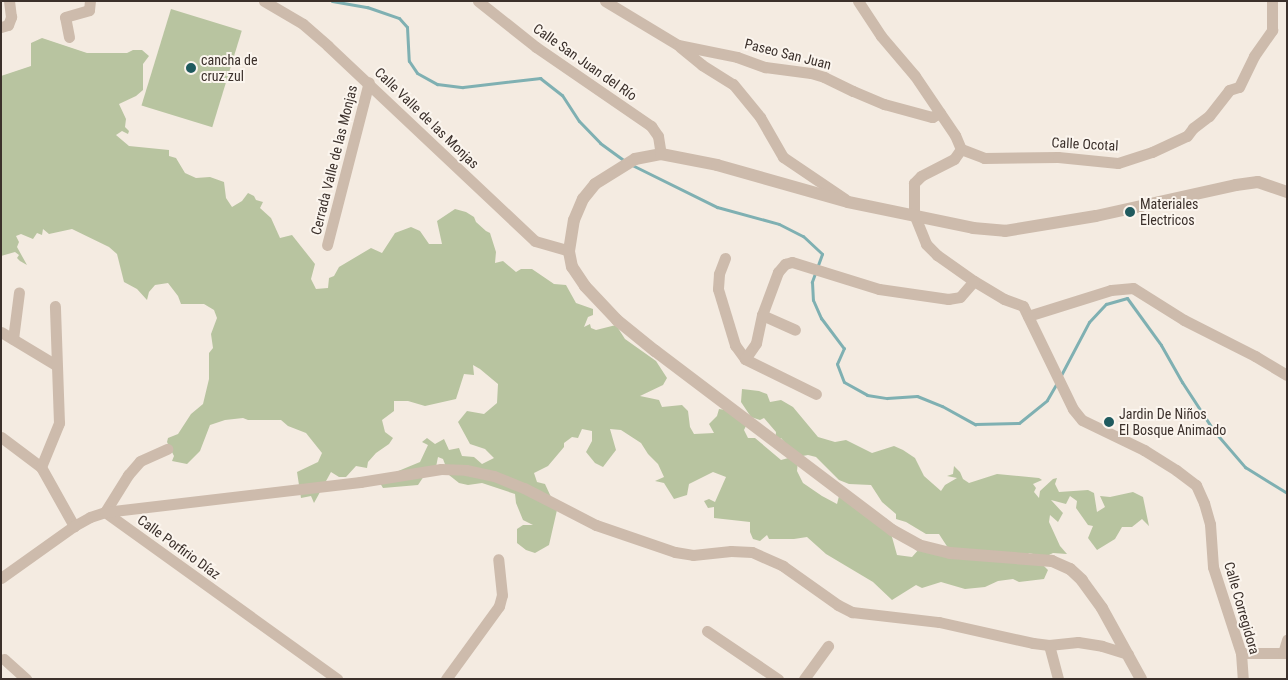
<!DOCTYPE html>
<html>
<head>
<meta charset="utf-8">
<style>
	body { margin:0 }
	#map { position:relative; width:1288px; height:680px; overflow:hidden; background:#f4ebe1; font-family:"Roboto Condensed",sans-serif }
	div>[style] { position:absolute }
	.green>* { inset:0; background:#b8c4a0; transform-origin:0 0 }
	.stream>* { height:3px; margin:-1.5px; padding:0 1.5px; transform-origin:1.5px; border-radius:1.5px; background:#7fb0b2 }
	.minor>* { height:11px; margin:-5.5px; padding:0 5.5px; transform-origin:5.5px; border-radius:5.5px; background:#cdbbac }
	.tertiary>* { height:12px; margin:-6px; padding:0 6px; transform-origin:6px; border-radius:6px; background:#cdbbac }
	.dots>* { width:14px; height:14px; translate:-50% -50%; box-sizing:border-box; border:2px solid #fbf5ee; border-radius:50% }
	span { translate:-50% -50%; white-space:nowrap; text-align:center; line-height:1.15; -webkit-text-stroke:4px #fbf5ee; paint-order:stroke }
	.street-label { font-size:14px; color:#3b302b }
	.poi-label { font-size:14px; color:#3b302b }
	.left { translate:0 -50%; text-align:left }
	.frame { position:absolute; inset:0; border:2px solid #3b302b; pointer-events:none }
</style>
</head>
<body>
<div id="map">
	<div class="green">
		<i style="left:171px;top:9px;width:74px;height:101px;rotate:17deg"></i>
		<i style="clip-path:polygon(42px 38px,87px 53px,127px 53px,133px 50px,142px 50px,149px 56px,143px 64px,143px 90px,136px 96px,119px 104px,126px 119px,125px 127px,129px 131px,128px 134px,122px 131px,116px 135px,129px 146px,169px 150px,169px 156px,176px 158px,185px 173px,196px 178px,210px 177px,224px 182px,226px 198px,232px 207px,242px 201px,248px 193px,254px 196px,256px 200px,263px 202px,260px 208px,271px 218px,280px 238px,292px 235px,315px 264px,311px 279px,316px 289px,328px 288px,329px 278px,334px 276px,339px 267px,371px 248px,382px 253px,395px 233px,411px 227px,420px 231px,429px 244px,442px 244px,437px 221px,455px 209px,466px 212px,474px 217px,476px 222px,486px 231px,490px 233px,496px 252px,495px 263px,503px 261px,516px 272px,521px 269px,532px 269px,554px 284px,566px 285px,576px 303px,593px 309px,593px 315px,588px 317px,584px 327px,590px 324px,591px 328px,596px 330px,616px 325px,625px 339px,656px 361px,667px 378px,663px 385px,640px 396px,659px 400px,662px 407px,682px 405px,688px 411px,690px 427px,694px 434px,714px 433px,709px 424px,717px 416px,719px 409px,726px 410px,746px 426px,744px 430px,748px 438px,755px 438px,781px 460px,792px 457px,798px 461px,797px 471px,803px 483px,822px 496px,837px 504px,839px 496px,887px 519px,897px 555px,912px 557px,920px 548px,950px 551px,939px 534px,926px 534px,906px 522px,896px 519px,896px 514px,882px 502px,871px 485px,849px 484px,839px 480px,816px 457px,808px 455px,797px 457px,781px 438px,775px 444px,776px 432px,764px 418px,760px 420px,751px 417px,741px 402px,742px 389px,759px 391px,767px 394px,770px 402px,781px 400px,793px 407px,818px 437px,835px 442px,846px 440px,872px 453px,894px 446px,903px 450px,915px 458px,924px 476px,941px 491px,945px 485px,957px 478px,947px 476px,953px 474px,954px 466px,960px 472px,963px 479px,969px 483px,997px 474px,1039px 478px,1042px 480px,1033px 484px,1036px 488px,1034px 492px,1039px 498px,1040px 491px,1053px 479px,1057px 478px,1055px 484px,1059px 492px,1088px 490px,1094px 493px,1097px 512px,1105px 507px,1100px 496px,1110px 497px,1133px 492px,1143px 497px,1149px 526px,1142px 519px,1132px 527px,1122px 527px,1115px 539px,1097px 550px,1088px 538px,1093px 526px,1088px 525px,1076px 508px,1077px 501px,1070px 496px,1066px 504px,1051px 500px,1063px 513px,1058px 522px,1050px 515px,1049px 522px,1060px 546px,1067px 554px,1053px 553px,1045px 557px,1029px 553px,1024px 559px,1038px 560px,1048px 570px,1044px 579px,1019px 582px,1013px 579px,998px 581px,985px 587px,965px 589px,941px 582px,922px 588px,916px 585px,892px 600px,873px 582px,826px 554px,807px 537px,794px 539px,769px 539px,767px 535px,760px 541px,753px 539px,750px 532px,750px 522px,714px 518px,714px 507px,708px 508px,704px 501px,709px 499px,715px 502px,726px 477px,713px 472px,689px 484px,687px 495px,674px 499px,664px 483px,655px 481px,664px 477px,658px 464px,648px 454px,641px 443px,621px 430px,610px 429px,616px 450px,603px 467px,595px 463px,586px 452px,592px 441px,592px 431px,582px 429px,578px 438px,572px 437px,564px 443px,564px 447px,548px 466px,534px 473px,537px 482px,545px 484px,557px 510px,549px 545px,535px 553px,526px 550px,517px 543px,517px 529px,523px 525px,533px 525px,523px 520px,516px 503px,515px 494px,482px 483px,468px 485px,459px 483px,449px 475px,443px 459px,438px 457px,436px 467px,426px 473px,418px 485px,383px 488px,380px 483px,391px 474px,420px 462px,428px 445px,422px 442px,427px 438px,435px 444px,444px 439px,449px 450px,459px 448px,462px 456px,474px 457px,482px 464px,494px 458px,485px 449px,470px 444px,458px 422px,467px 411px,484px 414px,497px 403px,498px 384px,480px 369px,473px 365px,474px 375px,464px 374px,456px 399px,425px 406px,408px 401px,394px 401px,394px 411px,382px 420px,385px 432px,393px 438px,389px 444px,376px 453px,368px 462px,367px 468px,356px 466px,346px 477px,339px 477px,331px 472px,314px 503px,311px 496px,301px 498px,297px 472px,318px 462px,322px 453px,306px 433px,288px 426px,281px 420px,248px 420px,243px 418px,225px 420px,210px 425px,200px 451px,187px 464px,172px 461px,174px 456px,167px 442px,168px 438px,178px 434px,191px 414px,203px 404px,209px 379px,209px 353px,213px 348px,211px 334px,217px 318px,214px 310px,204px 304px,181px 304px,178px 296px,168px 283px,155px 285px,149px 292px,147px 300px,137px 289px,124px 282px,117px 254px,109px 247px,72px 229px,49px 234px,43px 229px,42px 235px,37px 233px,33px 239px,21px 234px,16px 236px,19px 242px,17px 247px,27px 265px,20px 261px,17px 258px,19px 255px,15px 252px,1px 256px,1px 76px,31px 66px,31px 43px)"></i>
	</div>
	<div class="stream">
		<i style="left:332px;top:1px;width:36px;rotate:10deg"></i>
		<i style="left:367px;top:7px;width:34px;rotate:19deg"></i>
		<i style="left:399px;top:18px;width:12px;rotate:48deg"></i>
		<i style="left:407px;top:27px;width:34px;rotate:87deg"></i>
		<i style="left:409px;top:61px;width:14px;rotate:56deg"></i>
		<i style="left:417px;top:73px;width:23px;rotate:29deg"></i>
		<i style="left:437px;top:84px;width:26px;rotate:7deg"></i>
		<i style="left:463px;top:87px;width:78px;rotate:-6.7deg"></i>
		<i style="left:540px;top:78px;width:28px;rotate:38deg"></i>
		<i style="left:562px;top:95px;width:31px;rotate:57deg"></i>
		<i style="left:579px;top:121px;width:30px;rotate:46deg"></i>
		<i style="left:600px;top:143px;width:31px;rotate:36deg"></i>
		<i style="left:632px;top:165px;width:95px;rotate:26.3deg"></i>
		<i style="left:717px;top:207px;width:64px;rotate:15.3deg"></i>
		<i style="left:779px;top:224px;width:27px;rotate:27deg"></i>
		<i style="left:803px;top:236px;width:26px;rotate:43deg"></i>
		<i style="left:822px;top:254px;width:30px;rotate:110deg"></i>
		<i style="left:812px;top:282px;width:18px;rotate:87deg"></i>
		<i style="left:813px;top:300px;width:20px;rotate:66deg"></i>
		<i style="left:821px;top:318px;width:38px;rotate:53deg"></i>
		<i style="left:844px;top:348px;width:17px;rotate:114deg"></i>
		<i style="left:837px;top:364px;width:19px;rotate:69deg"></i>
		<i style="left:844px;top:382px;width:26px;rotate:29deg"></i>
		<i style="left:867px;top:395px;width:20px;rotate:9deg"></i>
		<i style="left:887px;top:398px;width:30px;rotate:-4deg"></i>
		<i style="left:917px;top:396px;width:27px;rotate:22deg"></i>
		<i style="left:942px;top:406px;width:38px;rotate:29deg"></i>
		<i style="left:975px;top:424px;width:44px;rotate:-1.3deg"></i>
		<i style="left:1019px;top:423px;width:36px;rotate:-39deg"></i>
		<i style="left:1047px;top:400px;width:20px;rotate:-60deg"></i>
		<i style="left:1060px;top:377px;width:62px;rotate:-62.2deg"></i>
		<i style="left:1089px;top:322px;width:25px;rotate:-47deg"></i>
		<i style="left:1106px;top:304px;width:22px;rotate:-16deg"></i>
		<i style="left:1127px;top:298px;width:58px;rotate:54.1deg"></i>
		<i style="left:1161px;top:345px;width:43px;rotate:60.4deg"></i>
		<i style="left:1182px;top:382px;width:59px;rotate:56.9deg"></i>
		<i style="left:1214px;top:431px;width:48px;rotate:49.3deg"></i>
		<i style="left:1245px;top:467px;width:49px;rotate:31.8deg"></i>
	</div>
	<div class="minor">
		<i style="left:264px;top:1px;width:45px;rotate:30.5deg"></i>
		<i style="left:303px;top:24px;width:33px;rotate:41deg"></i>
		<i style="left:328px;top:46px;width:284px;rotate:43.3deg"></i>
		<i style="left:535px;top:241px;width:35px;rotate:16deg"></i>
		<i style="left:478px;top:1px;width:74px;rotate:38.4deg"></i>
		<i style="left:536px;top:47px;width:140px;rotate:34.5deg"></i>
		<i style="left:651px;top:126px;width:12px;rotate:55deg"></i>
		<i style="left:658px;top:136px;width:18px;rotate:81deg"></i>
		<i style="left:605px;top:1px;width:85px;rotate:31.1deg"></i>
		<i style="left:678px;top:45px;width:60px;rotate:11.5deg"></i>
		<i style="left:737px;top:57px;width:30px;rotate:20deg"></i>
		<i style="left:765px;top:67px;width:46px;rotate:7.4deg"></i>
		<i style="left:811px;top:73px;width:14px;rotate:17deg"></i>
		<i style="left:824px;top:77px;width:32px;rotate:26deg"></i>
		<i style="left:853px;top:91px;width:34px;rotate:23deg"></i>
		<i style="left:884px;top:104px;width:50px;rotate:15.2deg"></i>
		<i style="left:932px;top:117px;width:9px;rotate:-27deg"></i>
		<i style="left:858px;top:1px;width:42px;rotate:56.7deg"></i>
		<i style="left:881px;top:36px;width:52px;rotate:49.6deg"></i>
		<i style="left:915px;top:76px;width:71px;rotate:55.9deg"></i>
		<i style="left:955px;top:135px;width:15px;rotate:67deg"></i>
		<i style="left:961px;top:149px;width:12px;rotate:125deg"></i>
		<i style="left:954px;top:159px;width:37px;rotate:153deg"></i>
		<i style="left:921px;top:176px;width:10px;rotate:135deg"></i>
		<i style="left:914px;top:183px;width:31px;rotate:90deg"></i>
		<i style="left:914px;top:214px;width:32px;rotate:68deg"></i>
		<i style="left:926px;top:244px;width:16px;rotate:45deg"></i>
		<i style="left:937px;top:255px;width:45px;rotate:35.1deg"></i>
		<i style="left:974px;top:281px;width:35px;rotate:31deg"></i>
		<i style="left:1004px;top:299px;width:20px;rotate:20deg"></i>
		<i style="left:1023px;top:306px;width:114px;rotate:64.1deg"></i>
		<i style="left:1073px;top:409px;width:14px;rotate:51deg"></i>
		<i style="left:1082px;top:420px;width:69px;rotate:25.8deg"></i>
		<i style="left:1144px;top:450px;width:38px;rotate:32deg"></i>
		<i style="left:1176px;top:470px;width:25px;rotate:37deg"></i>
		<i style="left:1196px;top:485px;width:20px;rotate:66deg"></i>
		<i style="left:1204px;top:503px;width:22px;rotate:74deg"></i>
		<i style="left:1210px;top:524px;width:43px;rotate:86deg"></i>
		<i style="left:1213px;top:567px;width:90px;rotate:72deg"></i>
		<i style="left:1241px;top:653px;width:26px;rotate:86deg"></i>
		<i style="left:1px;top:27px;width:7px;rotate:-16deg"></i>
		<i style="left:8px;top:25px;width:9px;rotate:-69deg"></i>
		<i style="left:11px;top:17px;width:16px;rotate:-97deg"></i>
		<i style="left:69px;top:37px;width:20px;rotate:-101deg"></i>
		<i style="left:65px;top:17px;width:25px;rotate:-16deg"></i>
		<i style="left:89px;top:10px;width:9px;rotate:-84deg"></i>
		<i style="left:680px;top:47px;width:28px;rotate:39deg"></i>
		<i style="left:702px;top:65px;width:36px;rotate:32deg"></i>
		<i style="left:733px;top:84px;width:43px;rotate:50.7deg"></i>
		<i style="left:760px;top:117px;width:46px;rotate:60.1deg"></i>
		<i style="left:783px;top:157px;width:75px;rotate:34.1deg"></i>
		<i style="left:961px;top:149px;width:25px;rotate:21deg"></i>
		<i style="left:984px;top:158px;width:74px;rotate:-0.8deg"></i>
		<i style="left:1058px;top:157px;width:60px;rotate:5.7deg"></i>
		<i style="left:1118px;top:163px;width:36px;rotate:-18deg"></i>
		<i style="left:1152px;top:152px;width:38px;rotate:-25deg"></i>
		<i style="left:1187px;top:136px;width:10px;rotate:-53deg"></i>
		<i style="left:1193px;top:128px;width:20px;rotate:-37deg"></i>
		<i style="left:1209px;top:116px;width:33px;rotate:-52deg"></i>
		<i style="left:1229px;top:90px;width:10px;rotate:-17deg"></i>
		<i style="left:1239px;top:87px;width:34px;rotate:-64deg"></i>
		<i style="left:1254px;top:56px;width:32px;rotate:-55deg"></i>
		<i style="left:1272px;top:30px;width:29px;rotate:-90deg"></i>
		<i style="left:327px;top:245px;width:168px;rotate:-75.6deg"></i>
		<i style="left:725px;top:258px;width:17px;rotate:111deg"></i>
		<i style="left:719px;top:274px;width:15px;rotate:94deg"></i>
		<i style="left:718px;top:289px;width:59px;rotate:73.1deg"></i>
		<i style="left:735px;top:345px;width:17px;rotate:54deg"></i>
		<i style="left:745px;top:359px;width:19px;rotate:-55deg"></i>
		<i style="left:756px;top:343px;width:29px;rotate:-78deg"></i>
		<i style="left:762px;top:315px;width:46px;rotate:-69.6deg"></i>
		<i style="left:778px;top:272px;width:11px;rotate:-49deg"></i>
		<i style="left:785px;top:264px;width:7px;rotate:-16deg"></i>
		<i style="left:792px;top:262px;width:91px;rotate:17.2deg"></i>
		<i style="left:879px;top:289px;width:70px;rotate:8.2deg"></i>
		<i style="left:948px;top:299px;width:12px;rotate:-9deg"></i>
		<i style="left:960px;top:297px;width:21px;rotate:-49deg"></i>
		<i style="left:762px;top:315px;width:36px;rotate:24deg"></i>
		<i style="left:1028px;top:316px;width:87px;rotate:-17.4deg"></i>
		<i style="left:1111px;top:290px;width:22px;rotate:-5deg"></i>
		<i style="left:1133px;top:288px;width:60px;rotate:32.1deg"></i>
		<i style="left:1184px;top:320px;width:80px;rotate:26.9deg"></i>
		<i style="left:1255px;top:356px;width:37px;rotate:31deg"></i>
		<i style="left:1px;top:332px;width:64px;rotate:31deg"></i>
		<i style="left:13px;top:339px;width:47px;rotate:-82.7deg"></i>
		<i style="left:745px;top:359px;width:79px;rotate:26.2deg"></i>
		<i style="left:1px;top:437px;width:50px;rotate:36.9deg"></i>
		<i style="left:41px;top:467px;width:68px;rotate:60.8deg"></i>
		<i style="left:41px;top:467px;width:48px;rotate:-67.8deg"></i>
		<i style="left:59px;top:423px;width:117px;rotate:-92deg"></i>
		<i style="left:105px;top:512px;width:286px;rotate:35.7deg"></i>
		<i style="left:105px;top:512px;width:44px;rotate:-58.1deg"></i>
		<i style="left:128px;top:475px;width:18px;rotate:-49deg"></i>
		<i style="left:140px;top:461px;width:30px;rotate:-24deg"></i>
		<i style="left:1px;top:578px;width:90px;rotate:-35.5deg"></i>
		<i style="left:74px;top:526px;width:18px;rotate:-29deg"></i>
		<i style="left:90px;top:517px;width:16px;rotate:-18deg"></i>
		<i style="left:105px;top:512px;width:257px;rotate:-6.7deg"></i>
		<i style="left:360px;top:482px;width:82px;rotate:-9.1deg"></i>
		<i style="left:441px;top:469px;width:25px;rotate:2deg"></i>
		<i style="left:466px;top:470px;width:29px;rotate:12deg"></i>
		<i style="left:494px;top:476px;width:32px;rotate:22deg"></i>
		<i style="left:524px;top:488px;width:81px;rotate:27.2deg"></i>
		<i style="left:596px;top:525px;width:83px;rotate:18.9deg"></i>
		<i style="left:675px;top:552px;width:18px;rotate:9deg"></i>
		<i style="left:693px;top:555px;width:38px;rotate:-6deg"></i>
		<i style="left:731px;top:551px;width:21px;rotate:3deg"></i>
		<i style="left:752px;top:552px;width:34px;rotate:24deg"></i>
		<i style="left:783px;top:566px;width:67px;rotate:35.3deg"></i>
		<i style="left:838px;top:605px;width:16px;rotate:27deg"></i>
		<i style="left:852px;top:612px;width:88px;rotate:6.6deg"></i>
		<i style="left:939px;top:622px;width:96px;rotate:12.6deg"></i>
		<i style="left:1033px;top:643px;width:16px;rotate:7deg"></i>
		<i style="left:1049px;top:645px;width:29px;rotate:-6deg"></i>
		<i style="left:1078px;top:642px;width:24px;rotate:9deg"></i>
		<i style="left:1102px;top:646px;width:27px;rotate:17deg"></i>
		<i style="left:707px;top:631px;width:86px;rotate:34.1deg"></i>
		<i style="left:1049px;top:645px;width:35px;rotate:75deg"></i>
		<i style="left:1241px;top:653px;width:46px"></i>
		<i style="left:1283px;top:653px;width:14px;rotate:-73deg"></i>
		<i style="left:4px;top:659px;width:30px;rotate:42deg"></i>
		<i style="left:446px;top:679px;width:90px;rotate:-54deg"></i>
		<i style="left:499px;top:606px;width:11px;rotate:-75deg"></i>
		<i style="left:502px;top:595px;width:36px;rotate:-96deg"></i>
		<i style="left:804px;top:679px;width:41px;rotate:-54deg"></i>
	</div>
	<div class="tertiary">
		<i style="left:1141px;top:679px;width:81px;rotate:-118.8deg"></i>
		<i style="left:1102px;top:608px;width:34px;rotate:-126deg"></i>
		<i style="left:1082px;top:580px;width:16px;rotate:-137deg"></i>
		<i style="left:1070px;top:569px;width:20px;rotate:-156deg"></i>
		<i style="left:1052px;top:561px;width:102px;rotate:-175.5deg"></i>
		<i style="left:950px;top:553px;width:32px;rotate:-166deg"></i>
		<i style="left:919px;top:545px;width:31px;rotate:-151deg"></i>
		<i style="left:892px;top:530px;width:297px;rotate:-142.9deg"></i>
		<i style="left:655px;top:351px;width:49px;rotate:-140.8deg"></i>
		<i style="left:617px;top:320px;width:47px;rotate:-133.3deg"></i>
		<i style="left:585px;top:286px;width:23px;rotate:-124deg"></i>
		<i style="left:572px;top:267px;width:16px;rotate:-101deg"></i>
		<i style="left:569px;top:251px;width:31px;rotate:-81deg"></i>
		<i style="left:574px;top:220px;width:23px;rotate:-67deg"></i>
		<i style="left:583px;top:199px;width:19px;rotate:-51deg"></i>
		<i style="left:595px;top:184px;width:47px;rotate:-32deg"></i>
		<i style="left:635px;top:159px;width:26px;rotate:-11deg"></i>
		<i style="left:661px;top:154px;width:57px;rotate:11.1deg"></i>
		<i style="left:717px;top:165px;width:136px;rotate:15.8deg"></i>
		<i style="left:848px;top:202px;width:128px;rotate:11.7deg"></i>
		<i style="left:973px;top:228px;width:32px;rotate:5deg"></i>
		<i style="left:1005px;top:231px;width:92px;rotate:-9.4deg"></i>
		<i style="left:1096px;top:216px;width:143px;rotate:-12.5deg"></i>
		<i style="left:1236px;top:185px;width:22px;rotate:-8deg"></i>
		<i style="left:1258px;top:182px;width:31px;rotate:19deg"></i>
	</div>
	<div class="dots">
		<i style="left:191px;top:68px;background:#1f5a5e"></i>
		<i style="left:1130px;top:212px;background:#1f5a5e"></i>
		<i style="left:1109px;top:422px;background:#1f5a5e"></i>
	</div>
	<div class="street-label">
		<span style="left:788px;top:54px;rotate:14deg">Paseo San Juan</span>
		<span style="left:585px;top:62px;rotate:35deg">Calle San Juan del Río</span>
		<span style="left:427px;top:118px;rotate:44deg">Calle Valle de las Monjas</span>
		<span style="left:1085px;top:144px;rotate:3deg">Calle Ocotal</span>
		<span style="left:334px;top:160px;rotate:-76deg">Cerrada Valle de las Monjas</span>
		<span style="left:179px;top:547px;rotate:36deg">Calle Porfirio Díaz</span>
		<span style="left:1242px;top:608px;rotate:74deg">Calle Corregidora</span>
	</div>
	<div class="poi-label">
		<span class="left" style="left:201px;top:68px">cancha de<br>cruz zul</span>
		<span class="left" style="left:1140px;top:212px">Materiales<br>Electricos</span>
		<span class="left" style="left:1119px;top:422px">Jardin De Niños<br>El Bosque Animado</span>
	</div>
	<div class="frame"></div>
</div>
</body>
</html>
